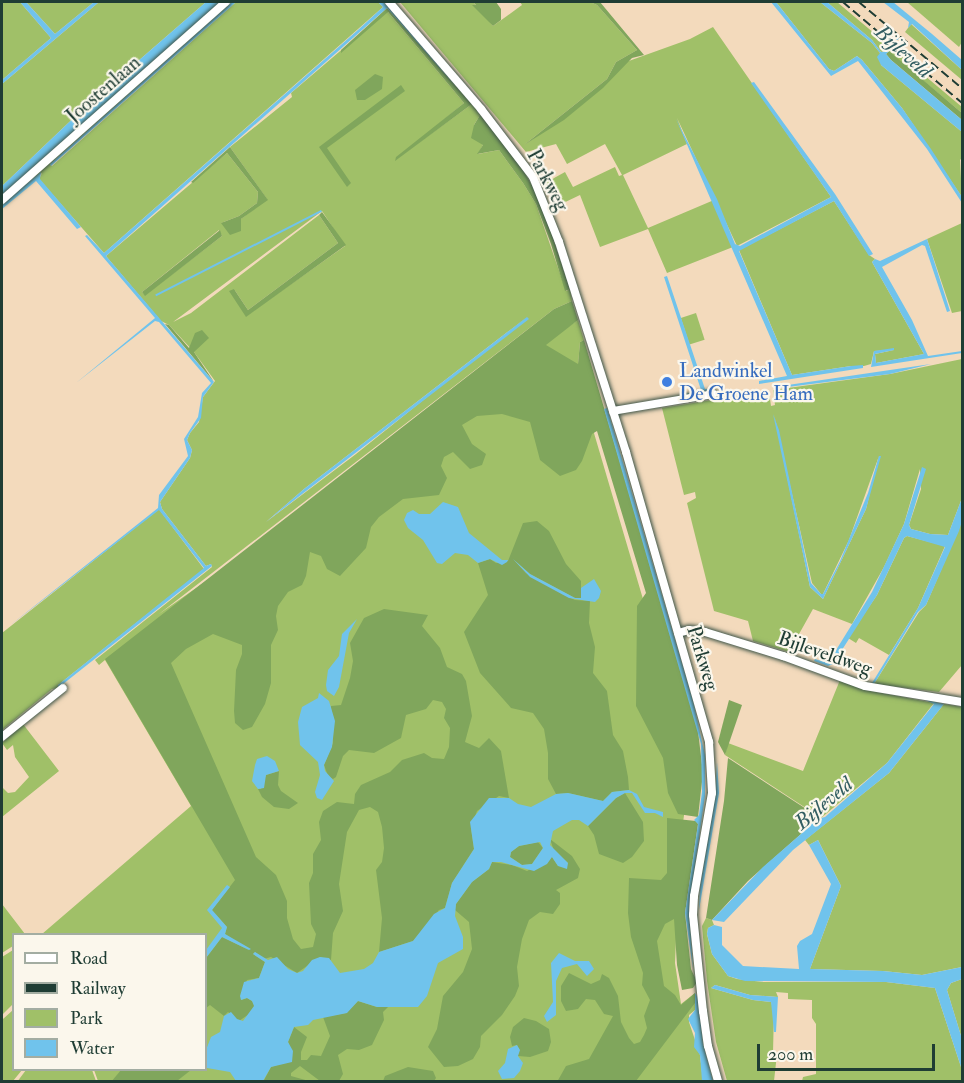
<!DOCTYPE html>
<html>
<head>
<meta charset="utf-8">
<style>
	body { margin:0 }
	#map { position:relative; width:964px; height:1083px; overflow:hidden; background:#f3dabc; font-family:"IM FELL Double Pica",serif }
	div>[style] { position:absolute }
	.green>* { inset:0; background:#a0c068; transform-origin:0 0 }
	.forest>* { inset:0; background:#80a65c }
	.water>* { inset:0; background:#70c3ec; transform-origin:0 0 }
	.stream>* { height:1.5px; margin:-0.75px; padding:0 0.75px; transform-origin:0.75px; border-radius:0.75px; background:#70c3ec }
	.roads { filter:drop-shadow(0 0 2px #3f5548) drop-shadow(0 0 2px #3f5548) }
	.minor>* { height:8px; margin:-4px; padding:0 4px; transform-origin:4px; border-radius:4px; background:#fff }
	.rail>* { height:1.5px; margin-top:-0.75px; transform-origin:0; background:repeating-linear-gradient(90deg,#1f3d34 0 9px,transparent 0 13.5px) }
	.dots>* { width:16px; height:16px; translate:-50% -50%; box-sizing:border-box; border:3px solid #fbf7ec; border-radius:50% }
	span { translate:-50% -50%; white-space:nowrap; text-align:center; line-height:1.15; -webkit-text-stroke:4.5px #fbf7ec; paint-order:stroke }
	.street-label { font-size:20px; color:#1f3d34 }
	.shop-label { font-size:20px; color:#366cbe }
	.left { translate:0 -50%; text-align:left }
	.water-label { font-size:21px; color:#335e62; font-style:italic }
	.frame { position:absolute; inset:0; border:3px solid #1f3d34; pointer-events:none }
	.legend { position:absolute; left:12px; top:933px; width:195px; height:138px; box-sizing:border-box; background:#fbf7ec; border:2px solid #a3ada2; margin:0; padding:8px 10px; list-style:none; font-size:18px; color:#1f3d34 }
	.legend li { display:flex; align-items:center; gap:12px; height:30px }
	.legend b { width:30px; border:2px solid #a3ada2 }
	.scale { position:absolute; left:757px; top:1044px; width:178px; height:27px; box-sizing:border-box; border:3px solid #1f3d34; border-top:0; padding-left:8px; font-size:18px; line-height:21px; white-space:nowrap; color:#1f3d34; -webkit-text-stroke:4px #fbf7ec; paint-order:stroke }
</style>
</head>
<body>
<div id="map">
	<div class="green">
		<i style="clip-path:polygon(20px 2px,51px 38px,2px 80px,2px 3px)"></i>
		<i style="clip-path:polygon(26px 2px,94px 2px,55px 34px)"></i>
		<i style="clip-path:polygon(99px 2px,206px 2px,84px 108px,2px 186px,2px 84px)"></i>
		<i style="clip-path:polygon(220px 2px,232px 2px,50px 164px,52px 166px,236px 2px,378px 2px,383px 7px,104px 253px,39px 179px,42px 173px,31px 179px,2px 204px,2px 195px)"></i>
		<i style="clip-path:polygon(400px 2px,473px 2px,493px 26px,522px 5px,520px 2px,590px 2px,597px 5px,637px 50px,616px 62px,607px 79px,524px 145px,579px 107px,626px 62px,690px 39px,713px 27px,831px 197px,737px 246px,677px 118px,687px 144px,623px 175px,648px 228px,714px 200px,733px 247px,667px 273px,648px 229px,600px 247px,580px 195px,557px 206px,545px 183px,565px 172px,573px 187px,615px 167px,619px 176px,622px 175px,605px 144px,567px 164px,556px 144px,526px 152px)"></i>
		<i style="clip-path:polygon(776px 2px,820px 2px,872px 43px,880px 53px,881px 65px,962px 132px,962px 158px,960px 160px,962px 197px,902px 108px,862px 60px,857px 56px,834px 71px,829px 69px)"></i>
		<i style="clip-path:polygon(827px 2px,837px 2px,962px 107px,962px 113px,887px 50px,881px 52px,872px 40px)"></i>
		<i style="clip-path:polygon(907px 2px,962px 2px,962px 42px,959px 47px)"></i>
		<i style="clip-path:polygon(evenodd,387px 11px,464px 103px,395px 160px,472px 104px,480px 115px,474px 125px,483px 145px,478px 154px,499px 150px,523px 183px,536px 204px,566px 291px,570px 289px,572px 301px,554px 309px,159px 614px,578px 320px,584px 340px,580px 342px,578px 365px,573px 362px,648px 616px,688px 787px,680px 844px,675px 963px,681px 1004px,695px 993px,695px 1010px,689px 1015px,689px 1022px,700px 1055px,703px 1081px,98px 1081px,94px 1070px,206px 1070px,206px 934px,42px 934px,191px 806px,105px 660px,99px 665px,95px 660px,212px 567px,211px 564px,206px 566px,162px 509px,160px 502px,190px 458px,192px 450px,187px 440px,190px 433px,199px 422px,203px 397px,215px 381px,194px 352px,169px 325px,161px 321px,106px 256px,227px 153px,258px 192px,257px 203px,239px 216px,221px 223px,241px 219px,267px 199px,230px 147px,292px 97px,291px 93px,387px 11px,322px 211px,345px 246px,246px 316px,234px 289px,248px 310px,338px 243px,319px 215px,191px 313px,173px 322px,322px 211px,387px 11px,219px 230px,222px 236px,145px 295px,142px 292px,219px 230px,387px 11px,527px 317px,356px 454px,266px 522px,304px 489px,527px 317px)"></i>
		<i style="clip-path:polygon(911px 24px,962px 70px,962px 80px,905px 32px)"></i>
		<i style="clip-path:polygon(834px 201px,869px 255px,875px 259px,872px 262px,924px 354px,876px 363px,875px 354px,894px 350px,874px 351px,871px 364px,864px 366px,851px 366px,792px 375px,739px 250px)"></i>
		<i style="clip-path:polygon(962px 223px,962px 311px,952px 313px,927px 239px)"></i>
		<i style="left:696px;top:313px;width:28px;height:16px;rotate:72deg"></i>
		<i style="clip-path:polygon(evenodd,962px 359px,962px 498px,948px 535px,930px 534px,911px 529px,909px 525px,921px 489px,920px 469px,904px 524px,884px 567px,852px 624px,813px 609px,789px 652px,753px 641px,748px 621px,714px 611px,687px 503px,696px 498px,695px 492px,684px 495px,662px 408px,769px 391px,771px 406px,775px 405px,773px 390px,890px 374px,962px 359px,774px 414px,812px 583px,821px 594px,823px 594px,849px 540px,879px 456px,866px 509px,823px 599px,810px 587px,774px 414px)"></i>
		<i style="clip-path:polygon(159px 509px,204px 569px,58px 685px,58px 688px,52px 689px,2px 730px,2px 633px)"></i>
		<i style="clip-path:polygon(962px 521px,962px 665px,939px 692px,874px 684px,919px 612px,926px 605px)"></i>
		<i style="clip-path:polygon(907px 536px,945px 546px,918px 608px,889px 655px,859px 638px,856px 643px,848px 638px,877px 595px,904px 538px)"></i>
		<i style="clip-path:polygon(840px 680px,876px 692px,934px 703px,887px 763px,821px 818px,725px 755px,728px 743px,803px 771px)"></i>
		<i style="clip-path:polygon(944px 704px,962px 707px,962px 967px,922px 975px,883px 971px,810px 969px,841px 886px,818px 840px,809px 845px,805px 840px,889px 773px)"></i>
		<i style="clip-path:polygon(23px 724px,59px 771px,2px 817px,2px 787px,8px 793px,15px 792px,29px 777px,15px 757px,13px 745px,7px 750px,2px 743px)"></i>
		<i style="clip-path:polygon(2px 904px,25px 934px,14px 934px,13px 946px,2px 953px)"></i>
		<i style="clip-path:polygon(706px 918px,712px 920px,714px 925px,708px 928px,707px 934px,712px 954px,728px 976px,737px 979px,763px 982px,886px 982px,935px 988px,962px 1070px,962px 1081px,802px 1081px,803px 1077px,816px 1074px,816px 1024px,812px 1018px,812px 1000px,788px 999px,788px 993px,776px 992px,778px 997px,750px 995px,715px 985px,711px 988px,753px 1000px,771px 1002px,774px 1010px,773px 1053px,777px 1054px,774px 1081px,727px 1081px,716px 1042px,707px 981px,702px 926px)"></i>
		<i style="clip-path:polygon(13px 950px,13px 1004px,2px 1015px,2px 957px)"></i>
		<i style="clip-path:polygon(962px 979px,962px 1039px,947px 990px,951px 983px)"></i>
		<i style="clip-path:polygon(13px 1010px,14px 1070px,22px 1070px,13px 1081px,2px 1081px,2px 1018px,3px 1019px)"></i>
		<i style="clip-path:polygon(26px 1070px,92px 1070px,96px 1081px,17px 1082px)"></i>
	</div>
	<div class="forest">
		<i style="clip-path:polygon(383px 2px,386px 2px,472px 104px,395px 161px,396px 157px,464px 103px,388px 12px,341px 53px,341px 50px,387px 8px,457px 87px)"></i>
		<i style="clip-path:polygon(473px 2px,496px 2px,501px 9px,501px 20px,493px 26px,472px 5px,476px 5px)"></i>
		<i style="clip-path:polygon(590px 2px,600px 2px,644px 55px,632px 58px,603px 88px,564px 120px,524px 145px,607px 79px,616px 62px,637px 50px,597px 5px)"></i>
		<i style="clip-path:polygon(889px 51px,962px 113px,962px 120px,891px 60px,886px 54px)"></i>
		<i style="clip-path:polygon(375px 74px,383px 77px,382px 89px,365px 100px,357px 100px,355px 90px)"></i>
		<i style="clip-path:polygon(401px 85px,405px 91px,327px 148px,351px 183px,347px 187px,319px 147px)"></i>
		<i style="clip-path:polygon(480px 115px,517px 160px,540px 199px,570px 289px,565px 291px,551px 244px,536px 204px,523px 183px,499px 150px,477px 154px,483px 145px,471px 138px,474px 125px)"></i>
		<i style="clip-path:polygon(230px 147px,268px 200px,241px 219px,241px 231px,230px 235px,221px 223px,239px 216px,257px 203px,258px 192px,227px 153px,193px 183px,191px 182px)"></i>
		<i style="clip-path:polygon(322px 212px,346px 245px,246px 317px,229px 291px,234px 289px,248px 310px,338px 243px,319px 215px)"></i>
		<i style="clip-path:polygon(220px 230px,222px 236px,145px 296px,142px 292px)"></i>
		<i style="clip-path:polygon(572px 301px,578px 320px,546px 345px,578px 364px,580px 342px,584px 340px,697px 723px,703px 773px,698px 817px,678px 814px,668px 793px,663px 758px,636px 706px,637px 606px,646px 593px,597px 431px,592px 434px,582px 461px,576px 470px,560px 476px,540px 460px,530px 422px,502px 414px,477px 416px,462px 425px,472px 444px,486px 454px,482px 465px,470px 469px,453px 452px,444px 457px,441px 466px,447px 478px,439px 495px,403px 499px,379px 517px,371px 527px,366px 548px,340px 576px,327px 569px,321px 556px,310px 552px,306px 576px,302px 585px,288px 592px,278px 606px,276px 616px,278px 630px,271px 645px,271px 683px,265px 704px,252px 727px,243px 730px,235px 723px,234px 711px,236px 670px,242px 654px,242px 645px,213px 634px,186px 649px,171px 663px,256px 857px,276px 875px,287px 901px,287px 918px,293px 939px,301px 949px,313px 947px,316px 934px,311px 924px,309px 883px,313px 873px,313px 854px,321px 840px,319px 822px,323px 811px,337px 802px,354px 804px,355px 794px,361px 785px,390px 772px,402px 760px,424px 753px,432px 758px,444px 759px,449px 747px,450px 728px,444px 718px,446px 709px,442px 702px,433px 700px,426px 709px,406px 715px,401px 738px,374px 753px,349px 750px,343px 756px,336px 777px,333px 779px,328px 776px,324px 765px,333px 743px,331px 706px,341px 705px,350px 678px,353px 661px,350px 643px,364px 618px,384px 609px,428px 615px,422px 626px,440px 648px,447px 667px,462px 674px,466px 681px,472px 716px,465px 742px,479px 748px,489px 738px,501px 751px,509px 798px,499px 796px,477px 811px,471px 828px,474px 849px,452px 883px,445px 908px,439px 910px,413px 941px,379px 952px,382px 918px,376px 870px,382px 862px,384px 848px,382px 827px,378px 812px,370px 807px,359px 810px,347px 832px,339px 884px,343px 911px,333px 933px,331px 960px,320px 957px,297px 973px,271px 957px,264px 959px,255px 952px,253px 954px,265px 962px,259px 978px,247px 980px,243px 992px,241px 1000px,247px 998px,252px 1001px,255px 1006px,252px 1012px,239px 1021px,228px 1012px,224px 1016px,210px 1005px,206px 1008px,206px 958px,222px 937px,249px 950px,225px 934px,227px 927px,212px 910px,235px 880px,105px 659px,554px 309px)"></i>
		<i style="clip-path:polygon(165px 324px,169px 325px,189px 348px,195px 333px,202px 330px,209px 338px,194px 352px,214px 382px)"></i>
		<i style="clip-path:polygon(537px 521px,549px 531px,566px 564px,581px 581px,581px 598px,575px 598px,530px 574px,514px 560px,526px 573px,562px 594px,575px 600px,590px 601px,589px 623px,595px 647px,593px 673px,607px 691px,613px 735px,623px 751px,628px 777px,629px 790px,612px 792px,603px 801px,568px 793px,556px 794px,548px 779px,548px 753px,544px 729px,533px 713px,511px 708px,480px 673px,464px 632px,488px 595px,478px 563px,490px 559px,496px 563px,508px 561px,523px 523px)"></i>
		<i style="clip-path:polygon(729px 700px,742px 705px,725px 755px,718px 742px)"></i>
		<i style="clip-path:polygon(728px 758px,817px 816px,801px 834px,748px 881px,712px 920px,706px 918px,724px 801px)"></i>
		<i style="clip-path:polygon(279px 771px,278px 785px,281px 791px,298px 803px,289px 809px,274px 807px,262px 797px,258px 789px,261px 789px,266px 775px)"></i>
		<i style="clip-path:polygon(625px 793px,643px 822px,644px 841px,632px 857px,623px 863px,599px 854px,594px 835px,588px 826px,616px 798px)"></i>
		<i style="clip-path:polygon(667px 818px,696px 821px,698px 824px,685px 913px,691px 969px,697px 982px,693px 988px,682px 990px,677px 965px,674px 919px,665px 924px,657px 941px,664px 986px,675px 995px,681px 1005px,695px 993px,695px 1003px,636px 1081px,557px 1082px,566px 1066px,589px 1059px,613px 1016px,604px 1014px,595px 1000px,586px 999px,578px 1009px,566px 1011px,561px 1001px,561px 986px,569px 973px,591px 984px,600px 980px,602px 974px,609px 978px,618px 996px,621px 1022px,629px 1038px,634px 1044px,640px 1042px,644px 1035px,647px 1028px,644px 1016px,650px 1000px,642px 985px,643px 973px,631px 937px,628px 913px,629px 878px,661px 880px,667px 873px)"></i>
		<i style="clip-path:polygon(550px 839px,572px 856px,580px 869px,578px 878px,556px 890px,560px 893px,560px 904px,553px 914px,540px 912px,529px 920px,522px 939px,517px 967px,519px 986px,515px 996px,502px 1015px,481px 1036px,480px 1047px,473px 1059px,458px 1066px,444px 1067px,428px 1047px,437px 1029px,443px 996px,463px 972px,472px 949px,469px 922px,455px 910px,456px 904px,472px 882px,489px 869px,492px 862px,512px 865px,527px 871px,552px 857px,558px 866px,568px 863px,554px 851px)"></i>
		<i style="clip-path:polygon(538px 842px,543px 848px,532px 864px,522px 865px,510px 857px,511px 852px,519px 846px)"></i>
		<i style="clip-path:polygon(358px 1001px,377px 1007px,389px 1006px,383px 1012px,384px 1020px,372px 1045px,359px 1050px,347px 1049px,338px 1055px,343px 1074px,339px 1081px,320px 1081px,300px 1066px,291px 1073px,291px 1076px,309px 1081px,263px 1082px,271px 1067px,286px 1062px,290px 1047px,288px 1042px,294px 1027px,307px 1037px,301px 1052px,301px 1060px,307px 1060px,311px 1055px,321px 1056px,330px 1036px,323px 1017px,346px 1013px)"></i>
		<i style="clip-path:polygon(524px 1018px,536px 1021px,549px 1029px,551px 1042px,548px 1051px,530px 1057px,518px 1056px,517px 1045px,512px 1046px,510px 1037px,513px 1027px)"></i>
		<i style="clip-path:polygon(408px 1067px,433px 1071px,436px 1078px,434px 1081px,383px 1081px,385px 1076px)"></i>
		<i style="clip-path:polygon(121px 1070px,191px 1070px,177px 1081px,111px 1082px)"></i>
	</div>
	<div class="water">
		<i style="clip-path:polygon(20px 2px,26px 2px,55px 34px,94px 2px,99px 2px,2px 84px,2px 80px,51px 38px)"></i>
		<i style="clip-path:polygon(206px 2px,220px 2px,2px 195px,2px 186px,84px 108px)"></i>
		<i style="clip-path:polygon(232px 2px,236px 2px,51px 166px,50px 164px)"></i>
		<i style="clip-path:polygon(378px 2px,383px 2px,391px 9px,457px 88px,387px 8px,106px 256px,214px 382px,203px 397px,201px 418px,190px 433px,187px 440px,192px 450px,190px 458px,160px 502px,162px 509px,206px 566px,211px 564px,212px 566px,58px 688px,58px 685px,204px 568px,159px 510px,8px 627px,158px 508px,159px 495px,188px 456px,184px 439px,198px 417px,202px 393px,211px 383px,159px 322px,155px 321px,76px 383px,155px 318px,85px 236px,87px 235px,104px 253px,359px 29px,383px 7px)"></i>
		<i style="clip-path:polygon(771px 2px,776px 2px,829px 69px,834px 71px,857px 56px,862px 60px,902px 108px,931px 149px,962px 197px,962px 203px,927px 149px,858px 61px,831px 76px)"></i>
		<i style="clip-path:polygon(820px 2px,827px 2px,872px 40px,881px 52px,889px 51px,886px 54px,891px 60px,962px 120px,962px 132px,881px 65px,877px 57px,880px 53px,872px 43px)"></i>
		<i style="clip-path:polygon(883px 2px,893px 2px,932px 34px,962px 60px,962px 70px,912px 24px,908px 28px,909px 22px)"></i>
		<i style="clip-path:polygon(754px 82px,835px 194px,873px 254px,869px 256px,834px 201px,739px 251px,792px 375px,851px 366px,863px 365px,863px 368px,759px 384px,759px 381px,787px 376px,676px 119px,717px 199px,735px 244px,740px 246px,831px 197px,751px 83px)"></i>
		<i style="clip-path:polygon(41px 172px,40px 179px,81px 227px,77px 229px,36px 181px,2px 209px,2px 204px)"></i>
		<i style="left:321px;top:210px;width:2px;height:186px;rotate:63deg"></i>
		<i style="clip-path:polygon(927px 239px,950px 311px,947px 312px,925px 246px,922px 245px,882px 267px,912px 320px,928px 356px,962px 351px,962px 353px,871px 367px,874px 351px,894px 348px,894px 350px,875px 354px,876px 363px,924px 354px,872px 262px,875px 259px,880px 261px)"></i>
		<i style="clip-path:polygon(667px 276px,705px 389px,710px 389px,707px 393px,682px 395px,701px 390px,664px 277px)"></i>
		<i style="clip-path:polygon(527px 317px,529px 319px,266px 522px,304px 489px)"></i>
		<i style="clip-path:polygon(931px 364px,890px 374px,780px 388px,781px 386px)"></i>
		<i style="clip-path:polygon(607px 408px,693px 701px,705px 755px,705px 796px,689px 908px,693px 969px,685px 913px,698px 824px,694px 820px,699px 815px,702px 792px,701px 744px,604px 409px)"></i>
		<i style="clip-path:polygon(773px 414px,779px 430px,811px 583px,821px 594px,823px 594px,840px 561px,868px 493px,879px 456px,881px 456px,866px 509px,823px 599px,810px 587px)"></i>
		<i style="clip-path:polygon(922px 467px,926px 469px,909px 525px,911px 529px,930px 534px,948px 535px,962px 498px,962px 521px,959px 531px,926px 605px,918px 612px,874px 684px,872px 683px,918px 608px,945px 547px,907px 536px,904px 538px,877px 595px,833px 664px,828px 666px,814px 661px,815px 659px,828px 663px,872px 592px,904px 524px)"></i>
		<i style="clip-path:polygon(443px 502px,458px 507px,469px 533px,502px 560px,508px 560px,507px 562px,502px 565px,490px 559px,478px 563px,468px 555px,455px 553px,442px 564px,437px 563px,423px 540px,408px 528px,404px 520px,407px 513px,413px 510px,419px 514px,430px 514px)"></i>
		<i style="clip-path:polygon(513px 559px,530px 574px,575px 598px,581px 598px,581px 588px,594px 579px,601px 591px,599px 598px,595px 602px,569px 598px,530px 577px)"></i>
		<i style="clip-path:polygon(357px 619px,349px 633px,339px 687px,334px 696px,327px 691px,326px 685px,328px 670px,339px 656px,342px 634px)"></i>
		<i style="clip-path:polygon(319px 693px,329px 701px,335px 721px,332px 747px,324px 765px,325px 771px,334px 781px,322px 800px,317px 798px,315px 792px,320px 775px,318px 762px,300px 745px,298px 722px,302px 707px,318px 698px)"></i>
		<i style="clip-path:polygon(923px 699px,944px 704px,889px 773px,793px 850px,724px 922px,712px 920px,763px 867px,801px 834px,817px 816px,821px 818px,825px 817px,887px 763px,934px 704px)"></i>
		<i style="clip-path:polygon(267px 756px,275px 761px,279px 771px,266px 775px,264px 788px,258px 789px,252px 781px,255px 765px,257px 759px)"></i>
		<i style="clip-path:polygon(717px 762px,719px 793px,699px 910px,700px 887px,715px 796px)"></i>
		<i style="clip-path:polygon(evenodd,629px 790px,637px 794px,644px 807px,663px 812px,663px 817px,655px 813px,645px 813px,632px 793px,625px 793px,616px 798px,588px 826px,579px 820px,572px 820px,553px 831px,550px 845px,568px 863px,567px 869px,558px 866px,552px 857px,547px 864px,534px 871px,501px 862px,492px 862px,489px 869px,472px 882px,456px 904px,455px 916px,463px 937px,463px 949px,438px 963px,427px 996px,418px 1007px,377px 1007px,358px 1001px,347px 1013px,313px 1020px,308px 1025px,294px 1027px,288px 1042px,293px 1051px,292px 1062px,271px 1067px,263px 1081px,236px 1081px,230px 1072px,207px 1068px,206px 1050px,211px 1037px,220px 1032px,224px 1016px,231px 1012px,237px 1019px,243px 1021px,254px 1006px,252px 1001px,247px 998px,241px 1000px,240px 996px,244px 982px,259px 978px,265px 962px,253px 954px,255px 952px,268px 960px,277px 957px,288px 969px,297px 973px,303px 971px,312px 960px,320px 957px,329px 958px,340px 973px,364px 969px,373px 963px,379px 952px,413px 941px,434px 914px,445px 908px,452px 883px,474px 849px,470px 822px,489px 798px,509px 798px,518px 804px,531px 807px,556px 794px,568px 793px,603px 801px,612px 792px,629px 790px,540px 842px,543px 848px,532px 864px,522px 865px,510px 857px,511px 852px,519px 846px,540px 842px)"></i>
		<i style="clip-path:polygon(818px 840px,841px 886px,810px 969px,883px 971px,922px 975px,962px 967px,962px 979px,951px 983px,947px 990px,962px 1039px,962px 1070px,935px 988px,886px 982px,745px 981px,728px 976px,712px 954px,707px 934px,708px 928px,714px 925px,722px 927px,722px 945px,743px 966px,799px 969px,797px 946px,800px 941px,812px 934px,831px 884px,809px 845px)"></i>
		<i style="clip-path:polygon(227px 885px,230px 887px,212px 910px,227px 927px,225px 934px,251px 949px,249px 950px,222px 937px,206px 958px,206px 950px,222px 928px,207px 910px)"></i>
		<i style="clip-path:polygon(559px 953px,575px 961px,589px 961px,594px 969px,587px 976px,577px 964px,562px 968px,556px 981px,556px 1015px,547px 1022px,544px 1016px,553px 1002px,551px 963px)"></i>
		<i style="clip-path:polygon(715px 985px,750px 995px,778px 997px,776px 1032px,774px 1032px,771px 1002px,753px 1000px,711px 988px)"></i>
		<i style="clip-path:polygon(695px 993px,698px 998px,703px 1044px,713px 1081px,702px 1081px,700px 1055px,694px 1047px,695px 1033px,688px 1019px,695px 1010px)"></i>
		<i style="clip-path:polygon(517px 1045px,520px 1050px,518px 1056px,523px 1063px,520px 1071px,514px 1078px,502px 1079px,498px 1071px,505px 1063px,508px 1049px)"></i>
	</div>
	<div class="stream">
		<i style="left:897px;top:39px;width:1px;rotate:-45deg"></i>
	</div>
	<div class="roads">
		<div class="minor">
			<i style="left:389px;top:2px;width:141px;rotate:49.3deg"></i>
			<i style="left:481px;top:109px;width:86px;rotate:52.6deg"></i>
			<i style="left:533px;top:177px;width:70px;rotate:68.2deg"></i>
			<i style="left:559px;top:242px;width:220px;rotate:72.3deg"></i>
			<i style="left:626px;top:452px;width:302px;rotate:74deg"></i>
			<i style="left:709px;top:742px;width:51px;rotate:86.6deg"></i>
			<i style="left:712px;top:793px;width:105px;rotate:99.9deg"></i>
			<i style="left:694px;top:896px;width:19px;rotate:93deg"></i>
			<i style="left:693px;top:915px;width:97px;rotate:84.1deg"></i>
			<i style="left:703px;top:1011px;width:35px;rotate:82deg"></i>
			<i style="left:708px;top:1046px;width:37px;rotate:74deg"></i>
			<i style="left:2px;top:200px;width:299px;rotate:-41.5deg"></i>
			<i style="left:613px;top:411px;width:102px;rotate:-9.6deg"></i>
			<i style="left:678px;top:633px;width:11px;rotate:-15deg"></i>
			<i style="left:689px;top:630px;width:16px;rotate:7deg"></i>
			<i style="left:705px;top:632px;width:82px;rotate:17.1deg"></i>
			<i style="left:783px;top:656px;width:87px;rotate:20.1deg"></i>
			<i style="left:865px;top:686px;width:98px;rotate:9.4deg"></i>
			<i style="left:2px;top:737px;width:78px;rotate:-38.8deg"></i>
		</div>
	</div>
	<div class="rail">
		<i style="left:843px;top:2px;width:156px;rotate:40.3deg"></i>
		<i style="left:859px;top:2px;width:134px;rotate:39.9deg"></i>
	</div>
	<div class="dots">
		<i style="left:667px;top:382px;background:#3f7fe0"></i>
	</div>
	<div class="street-label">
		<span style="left:103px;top:89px;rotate:-41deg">Joostenlaan</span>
		<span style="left:548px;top:180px;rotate:62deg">Parkweg</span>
		<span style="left:825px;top:653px;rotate:19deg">Bijleveldweg</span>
		<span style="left:703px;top:658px;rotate:73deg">Parkweg</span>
	</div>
	<div class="shop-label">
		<span class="left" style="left:679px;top:382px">Landwinkel<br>De Groene Ham</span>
	</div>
	<div class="water-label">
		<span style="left:903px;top:52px;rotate:42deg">Bijleveld</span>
		<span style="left:824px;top:804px;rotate:-40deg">Bijleveld</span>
	</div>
	<div class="frame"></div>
	<ul class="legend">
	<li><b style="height:8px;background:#fff"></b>Road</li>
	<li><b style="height:8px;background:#1f3d34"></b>Railway</li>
	<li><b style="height:16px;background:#a0c068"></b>Park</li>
	<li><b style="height:16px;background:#70c3ec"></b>Water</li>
	</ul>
	<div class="scale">200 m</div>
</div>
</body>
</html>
